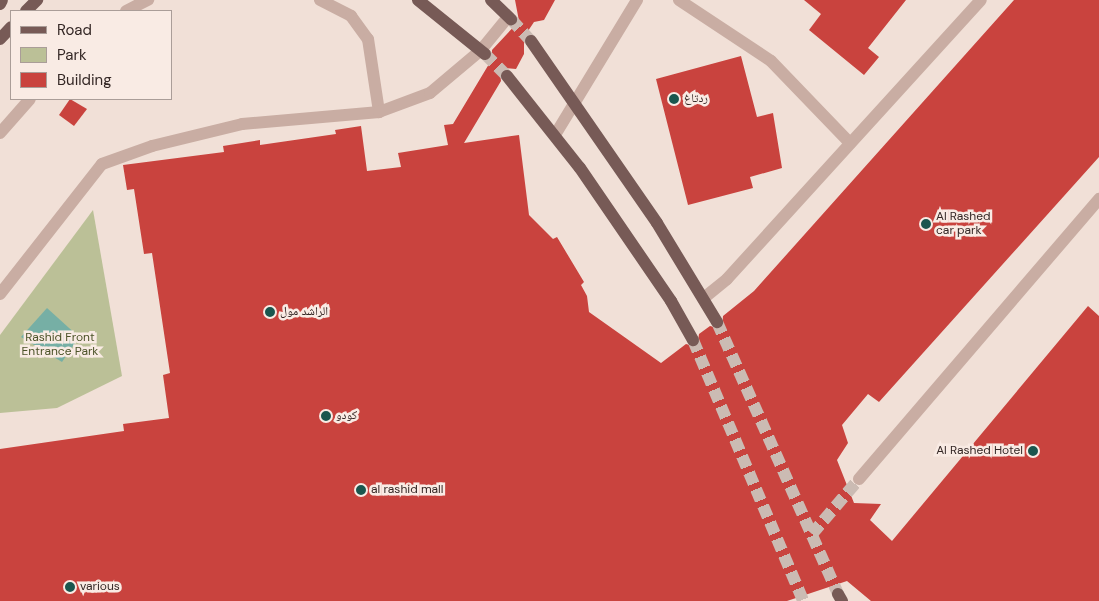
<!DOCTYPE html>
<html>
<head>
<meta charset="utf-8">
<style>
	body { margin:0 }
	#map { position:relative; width:1099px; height:601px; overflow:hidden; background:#f1e0d7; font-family:"DM Sans","Noto Naskh Arabic",sans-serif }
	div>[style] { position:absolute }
	.green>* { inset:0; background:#bbc097 }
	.water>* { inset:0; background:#76afa5 }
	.building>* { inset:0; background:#c9433e }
	.minor-tunnel>* { height:12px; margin-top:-6px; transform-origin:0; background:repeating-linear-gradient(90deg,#cbbbb3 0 12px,transparent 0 18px) }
	.major-tunnel>* { height:12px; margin-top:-6px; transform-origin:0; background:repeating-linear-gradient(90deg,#cbbbb3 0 12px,transparent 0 18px) }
	.minor>* { height:12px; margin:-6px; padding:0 6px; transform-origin:6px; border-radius:6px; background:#c9ada3 }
	.major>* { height:12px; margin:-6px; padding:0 6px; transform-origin:6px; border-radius:6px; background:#775a56 }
	.dots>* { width:14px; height:14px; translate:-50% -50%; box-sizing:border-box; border:2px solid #f9ebe4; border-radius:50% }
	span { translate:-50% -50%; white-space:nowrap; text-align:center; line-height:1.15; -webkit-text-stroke:5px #f9ebe4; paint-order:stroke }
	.poi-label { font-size:12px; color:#342725 }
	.left { translate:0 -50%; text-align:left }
	.right { translate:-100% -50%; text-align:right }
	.park-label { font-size:12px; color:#4c5329 }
	.legend { position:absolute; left:10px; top:10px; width:162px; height:90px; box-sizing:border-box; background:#f9ebe4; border:1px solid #aa9d98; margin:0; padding:6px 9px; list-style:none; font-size:15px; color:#342725 }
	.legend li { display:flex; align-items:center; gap:10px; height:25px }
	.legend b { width:25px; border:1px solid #aa9d98 }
</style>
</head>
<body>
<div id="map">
	<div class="green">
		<i style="clip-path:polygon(93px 210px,122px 376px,57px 408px,0 413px,0 335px)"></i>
	</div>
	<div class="water">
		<i style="clip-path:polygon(47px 308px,79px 337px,62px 362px,21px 337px)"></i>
	</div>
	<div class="building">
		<i style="clip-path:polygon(515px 0,555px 0,544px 20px,534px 22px,524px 37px,524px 54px,516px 69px,505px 68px,500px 73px,501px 81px,464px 143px,519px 135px,529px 215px,553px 239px,557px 237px,584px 282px,581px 285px,587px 296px,589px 312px,661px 363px,686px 344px,697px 347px,699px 334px,710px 326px,722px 329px,723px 316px,754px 291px,1014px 0,1099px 0,1099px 157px,879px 402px,868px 394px,842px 425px,848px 443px,837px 460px,854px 503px,881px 504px,870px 520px,892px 541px,1088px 306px,1099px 316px,1099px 601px,871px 601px,847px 581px,787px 601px,0 601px,0 449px,124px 431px,123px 424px,169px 418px,163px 375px,170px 373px,152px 253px,144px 254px,134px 189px,127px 190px,123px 165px,224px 152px,223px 146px,260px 140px,260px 145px,336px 134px,335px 130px,361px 126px,367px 171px,401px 167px,398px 153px,448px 145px,444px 125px,453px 124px,492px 59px,492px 50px,519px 21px)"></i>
		<i style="clip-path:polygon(804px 0,906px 0,868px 48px,879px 57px,864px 75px,809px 30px,821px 14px)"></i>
		<i style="clip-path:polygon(741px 56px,757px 117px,773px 113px,782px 168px,750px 177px,753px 188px,688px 205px,656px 79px)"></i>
		<i style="clip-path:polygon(70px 99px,87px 109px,74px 126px,59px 115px)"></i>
	</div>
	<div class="minor-tunnel">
		<i style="left:812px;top:534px;width:72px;rotate:-49.5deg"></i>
	</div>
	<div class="major-tunnel">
		<i style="left:511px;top:19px;width:30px;rotate:48deg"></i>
		<i style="left:485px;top:54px;width:31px;rotate:45deg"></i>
		<i style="left:717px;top:322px;width:298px;rotate:66deg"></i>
		<i style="left:693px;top:340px;width:283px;rotate:67.1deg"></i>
	</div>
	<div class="minor">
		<i style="left:320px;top:0;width:35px;rotate:27deg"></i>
		<i style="left:351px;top:16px;width:29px;rotate:54deg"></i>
		<i style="left:368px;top:39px;width:74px;rotate:81.4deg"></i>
		<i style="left:679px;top:0;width:110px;rotate:33.5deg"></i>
		<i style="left:771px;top:61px;width:114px;rotate:46.1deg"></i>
		<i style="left:126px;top:11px;width:25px;rotate:-27deg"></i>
		<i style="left:0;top:133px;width:45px;rotate:-48.6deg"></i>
		<i style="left:555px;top:135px;width:158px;rotate:-58.7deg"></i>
		<i style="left:0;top:294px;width:165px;rotate:-51.9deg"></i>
		<i style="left:102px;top:164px;width:53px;rotate:-19.8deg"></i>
		<i style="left:152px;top:146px;width:93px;rotate:-13.7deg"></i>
		<i style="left:242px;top:124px;width:138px;rotate:-5deg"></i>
		<i style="left:379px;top:112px;width:54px;rotate:-20.4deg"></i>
		<i style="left:430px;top:93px;width:67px;rotate:-40.1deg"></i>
		<i style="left:481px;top:50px;width:43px;rotate:-50.7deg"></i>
		<i style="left:705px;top:297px;width:28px;rotate:-39deg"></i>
		<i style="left:727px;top:279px;width:377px;rotate:-47.7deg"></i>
		<i style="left:859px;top:479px;width:369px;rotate:-49.4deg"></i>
	</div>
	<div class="major">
		<i style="left:418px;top:0;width:86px;rotate:38.9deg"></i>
		<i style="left:491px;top:0;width:28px;rotate:44deg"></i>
		<i style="left:0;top:4px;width:4px;rotate:-63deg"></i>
		<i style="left:26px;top:11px;width:16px;rotate:-45deg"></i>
		<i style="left:0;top:39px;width:16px;rotate:-47deg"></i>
		<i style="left:531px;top:41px;width:221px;rotate:55.3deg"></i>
		<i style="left:657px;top:223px;width:116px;rotate:58.8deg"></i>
		<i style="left:507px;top:76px;width:117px;rotate:51.6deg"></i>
		<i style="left:580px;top:168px;width:161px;rotate:55.6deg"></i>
		<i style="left:671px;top:301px;width:45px;rotate:60.6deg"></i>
		<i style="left:838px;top:594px;width:8px;rotate:60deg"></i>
	</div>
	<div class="dots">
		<i style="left:674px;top:99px;background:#1a564e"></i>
		<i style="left:926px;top:224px;background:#1a564e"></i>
		<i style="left:270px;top:312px;background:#1a564e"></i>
		<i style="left:326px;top:416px;background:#1a564e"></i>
		<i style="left:1033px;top:451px;background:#1a564e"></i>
		<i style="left:361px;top:490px;background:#1a564e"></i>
		<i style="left:70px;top:587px;background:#1a564e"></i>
	</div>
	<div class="poi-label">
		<span class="left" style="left:684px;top:99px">ردتاغ</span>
		<span class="left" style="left:936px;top:224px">Al Rashed<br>car park</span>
		<span class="left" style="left:280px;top:312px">الراشد مول</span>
		<span class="left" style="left:336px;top:416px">كودو</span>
		<span class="right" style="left:1023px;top:451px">Al Rashed Hotel</span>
		<span class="left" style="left:371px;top:490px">al rashid mall</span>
		<span class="left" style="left:80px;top:587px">various</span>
	</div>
	<div class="park-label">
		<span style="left:60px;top:345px">Rashid Front<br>Entrance Park</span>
	</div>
	<ul class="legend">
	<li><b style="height:6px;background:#775a56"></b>Road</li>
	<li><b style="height:14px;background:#bbc097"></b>Park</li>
	<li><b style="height:14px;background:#c9433e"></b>Building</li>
	</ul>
</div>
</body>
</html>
